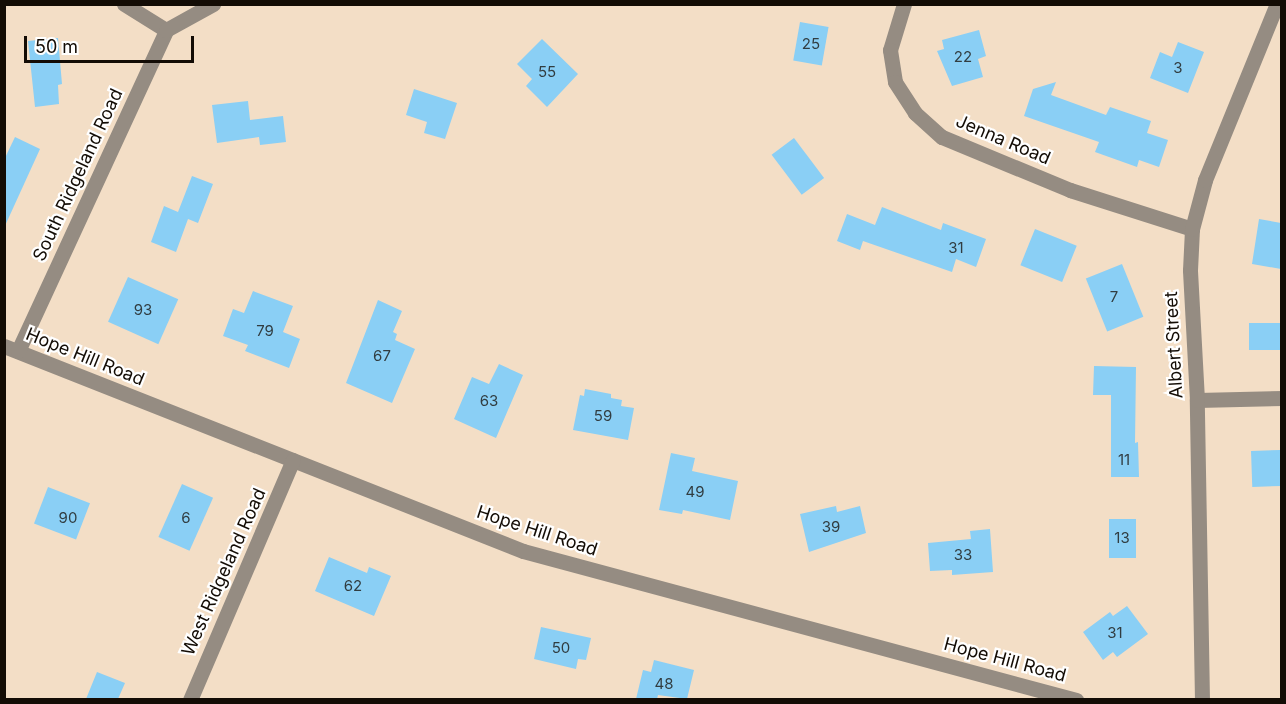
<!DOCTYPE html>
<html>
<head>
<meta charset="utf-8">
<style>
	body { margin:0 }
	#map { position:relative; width:1286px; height:704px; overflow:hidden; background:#f3dec6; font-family:Inter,sans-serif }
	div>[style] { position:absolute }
	.building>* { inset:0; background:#8acff5; transform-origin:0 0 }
	.minor>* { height:15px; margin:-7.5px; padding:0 7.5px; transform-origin:7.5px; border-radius:7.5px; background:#958c82 }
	span { translate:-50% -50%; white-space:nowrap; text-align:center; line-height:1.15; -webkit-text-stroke:4.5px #fff; paint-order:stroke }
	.number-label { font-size:15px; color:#313d41 }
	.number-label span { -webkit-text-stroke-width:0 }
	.street-label { font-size:18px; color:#130c05 }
	.frame { position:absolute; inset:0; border:6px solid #130c05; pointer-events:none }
	.scale { position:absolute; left:24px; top:36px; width:170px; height:27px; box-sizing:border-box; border:3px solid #130c05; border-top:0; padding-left:8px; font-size:18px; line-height:21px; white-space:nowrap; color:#130c05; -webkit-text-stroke:4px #fff; paint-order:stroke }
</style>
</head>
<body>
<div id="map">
	<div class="building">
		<i style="left:800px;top:22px;width:29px;height:39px;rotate:10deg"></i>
		<i style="clip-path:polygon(979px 30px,986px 56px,978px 59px,983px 77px,952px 86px,937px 51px,944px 49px,942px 40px)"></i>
		<i style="clip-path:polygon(58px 38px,62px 84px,58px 85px,59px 104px,35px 107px,28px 41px)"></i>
		<i style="clip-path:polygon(542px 39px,578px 74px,547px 107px,526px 86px,532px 79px,517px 64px)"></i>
		<i style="clip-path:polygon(1178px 42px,1204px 52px,1188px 93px,1150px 78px,1160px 52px,1172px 57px)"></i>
		<i style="clip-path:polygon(1056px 82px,1051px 95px,1106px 115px,1110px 107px,1151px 121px,1147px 133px,1168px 140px,1159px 167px,1139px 160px,1137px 167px,1095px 152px,1099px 142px,1024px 116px,1033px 89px)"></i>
		<i style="clip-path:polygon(414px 89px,457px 103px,445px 139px,424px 133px,427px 122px,406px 115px)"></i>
		<i style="clip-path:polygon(248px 101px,250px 120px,283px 116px,286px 142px,260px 145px,259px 137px,217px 143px,212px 105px)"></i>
		<i style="clip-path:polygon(15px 137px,40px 149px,4px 228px,4px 160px)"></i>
		<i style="left:794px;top:138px;width:50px;height:28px;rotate:53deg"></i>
		<i style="clip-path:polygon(192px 176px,213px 184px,198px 223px,188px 219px,176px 252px,151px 242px,164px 206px,178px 212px)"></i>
		<i style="clip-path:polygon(882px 207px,941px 230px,943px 223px,986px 239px,976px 267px,956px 259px,952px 272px,863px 241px,860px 250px,837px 241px,847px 214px,875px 225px)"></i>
		<i style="clip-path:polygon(1259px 219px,1281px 223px,1281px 269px,1252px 264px)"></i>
		<i style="left:1035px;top:229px;width:45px;height:39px;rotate:22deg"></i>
		<i style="left:1122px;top:264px;width:57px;height:39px;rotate:68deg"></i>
		<i style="left:128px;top:277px;width:55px;height:49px;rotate:24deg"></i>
		<i style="clip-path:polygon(253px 291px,293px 306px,283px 332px,300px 339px,289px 368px,245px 351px,248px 345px,223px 336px,233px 309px,244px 313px)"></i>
		<i style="clip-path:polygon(378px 300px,402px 311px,393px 332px,397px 334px,395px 340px,415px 349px,392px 403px,346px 383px)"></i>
		<i style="left:1249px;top:323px;width:32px;height:27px"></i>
		<i style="clip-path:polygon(499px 364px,523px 375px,496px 438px,454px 419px,472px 377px,489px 384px)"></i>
		<i style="clip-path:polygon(1094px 366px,1136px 367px,1135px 443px,1138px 442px,1139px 477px,1111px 477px,1111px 395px,1093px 395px)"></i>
		<i style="clip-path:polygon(585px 389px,611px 394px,611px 398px,622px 400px,621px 406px,634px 408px,628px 440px,573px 430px,580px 395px,584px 396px)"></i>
		<i style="left:1280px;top:450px;width:36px;height:29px;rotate:88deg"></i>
		<i style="clip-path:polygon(671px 453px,695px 458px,692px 471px,738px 481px,730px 520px,683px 510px,682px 514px,659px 510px)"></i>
		<i style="left:182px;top:484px;width:34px;height:58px;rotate:24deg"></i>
		<i style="left:48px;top:487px;width:45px;height:39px;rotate:21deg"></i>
		<i style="clip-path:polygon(836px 506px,837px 512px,860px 506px,866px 533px,809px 552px,800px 514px)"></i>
		<i style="left:1109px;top:519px;width:27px;height:39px"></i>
		<i style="clip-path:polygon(990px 529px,993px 572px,952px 575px,952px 570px,930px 571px,928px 543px,971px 539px,970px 531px)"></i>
		<i style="clip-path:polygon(329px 557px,367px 573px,369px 567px,391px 576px,374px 616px,315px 591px)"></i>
		<i style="clip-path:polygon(1127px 606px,1148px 634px,1117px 657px,1113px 652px,1103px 660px,1083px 632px,1110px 612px,1113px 616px)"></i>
		<i style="clip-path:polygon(541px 627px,591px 638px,586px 660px,578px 659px,576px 669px,534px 659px)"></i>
		<i style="clip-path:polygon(654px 660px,694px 670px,687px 699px,658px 695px,657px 699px,636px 699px,643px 670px,651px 672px)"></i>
		<i style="clip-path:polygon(97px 672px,125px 683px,118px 699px,86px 699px)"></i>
	</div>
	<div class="minor">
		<i style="left:124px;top:4px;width:49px;rotate:31.8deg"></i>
		<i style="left:904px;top:4px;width:48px;rotate:106.9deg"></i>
		<i style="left:890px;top:50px;width:32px;rotate:81deg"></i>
		<i style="left:895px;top:82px;width:37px;rotate:57deg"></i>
		<i style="left:915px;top:113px;width:36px;rotate:42deg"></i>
		<i style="left:942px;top:137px;width:139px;rotate:22.5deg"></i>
		<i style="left:1070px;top:190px;width:128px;rotate:17.7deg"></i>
		<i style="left:4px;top:346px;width:558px;rotate:21.55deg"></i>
		<i style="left:523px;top:551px;width:573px;rotate:15.08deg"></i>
		<i style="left:18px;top:351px;width:353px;rotate:-65.2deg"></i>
		<i style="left:166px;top:30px;width:54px;rotate:-29deg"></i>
		<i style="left:1197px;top:400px;width:85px;rotate:-1.3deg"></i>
		<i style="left:190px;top:700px;width:261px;rotate:-66.8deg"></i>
		<i style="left:1202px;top:700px;width:300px;rotate:-91deg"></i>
		<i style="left:1197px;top:400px;width:130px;rotate:-93.1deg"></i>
		<i style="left:1190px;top:270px;width:41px;rotate:-87.2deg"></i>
		<i style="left:1192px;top:229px;width:51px;rotate:-75.1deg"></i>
		<i style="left:1205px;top:180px;width:190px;rotate:-67.8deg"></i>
	</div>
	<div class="number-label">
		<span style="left:811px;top:44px">25</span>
		<span style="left:963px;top:57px">22</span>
		<span style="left:1178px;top:68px">3</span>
		<span style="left:547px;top:72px">55</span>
		<span style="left:956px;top:248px">31</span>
		<span style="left:1114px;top:297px">7</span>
		<span style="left:143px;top:310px">93</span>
		<span style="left:265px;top:331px">79</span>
		<span style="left:382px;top:356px">67</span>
		<span style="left:489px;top:401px">63</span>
		<span style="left:603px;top:416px">59</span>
		<span style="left:1124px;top:460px">11</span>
		<span style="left:695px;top:492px">49</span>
		<span style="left:68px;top:518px">90</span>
		<span style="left:186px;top:518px">6</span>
		<span style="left:831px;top:527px">39</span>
		<span style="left:1122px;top:538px">13</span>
		<span style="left:963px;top:555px">33</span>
		<span style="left:353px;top:586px">62</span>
		<span style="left:1115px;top:633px">31</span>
		<span style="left:561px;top:648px">50</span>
		<span style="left:664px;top:684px">48</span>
	</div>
	<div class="street-label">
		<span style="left:1003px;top:140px;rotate:23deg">Jenna Road</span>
		<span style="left:78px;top:175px;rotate:-65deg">South Ridgeland Road</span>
		<span style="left:1174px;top:345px;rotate:-93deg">Albert Street</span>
		<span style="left:85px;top:357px;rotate:22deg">Hope Hill Road</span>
		<span style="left:537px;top:531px;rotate:18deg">Hope Hill Road</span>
		<span style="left:224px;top:572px;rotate:-66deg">West Ridgeland Road</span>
		<span style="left:1005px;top:660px;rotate:15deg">Hope Hill Road</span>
	</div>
	<div class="frame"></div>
	<div class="scale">50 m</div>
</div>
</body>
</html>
